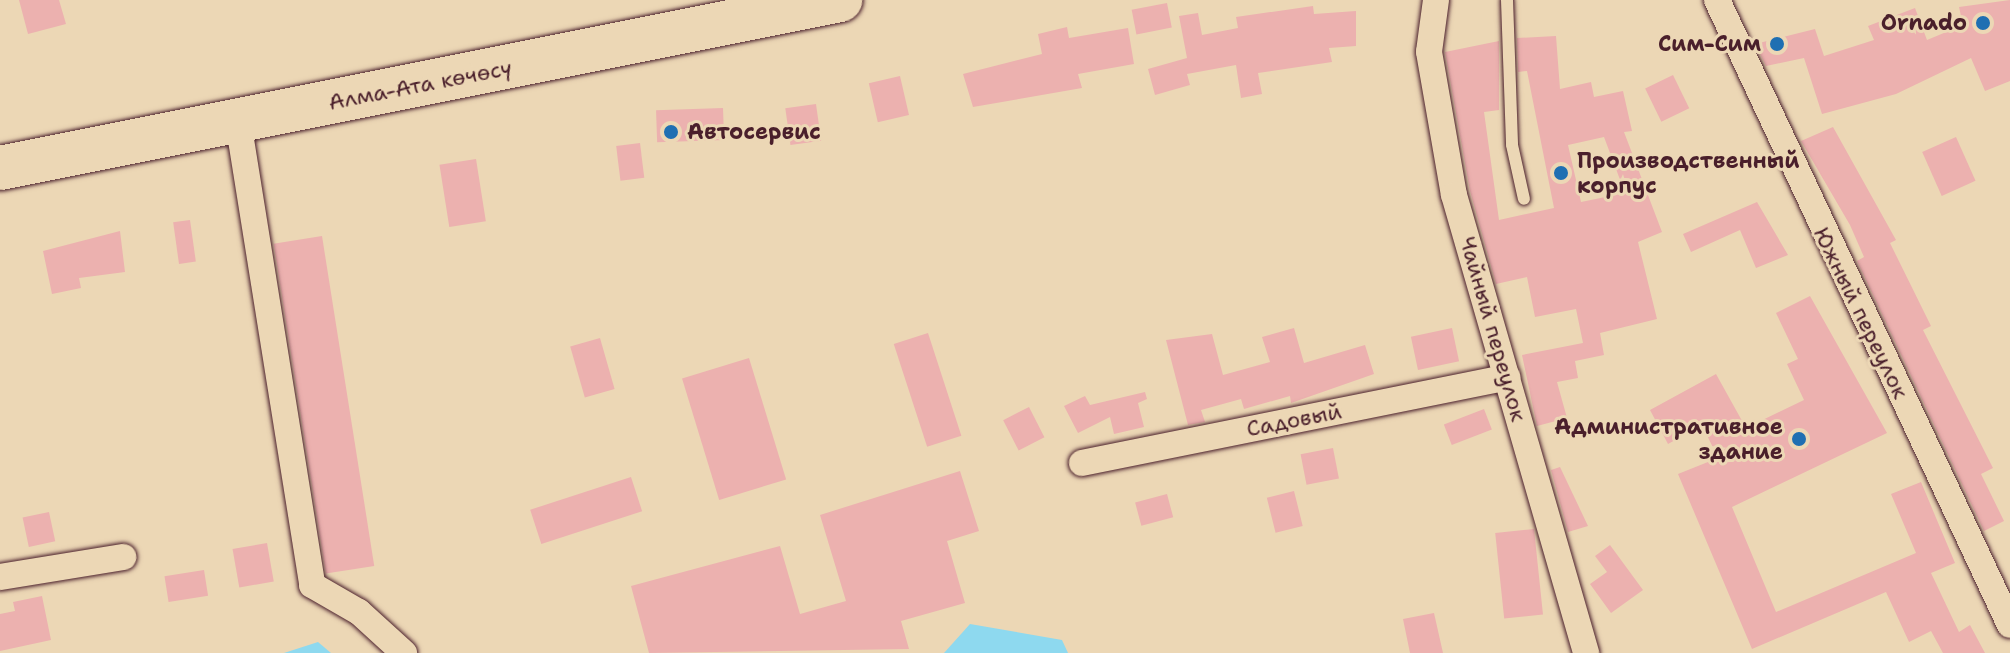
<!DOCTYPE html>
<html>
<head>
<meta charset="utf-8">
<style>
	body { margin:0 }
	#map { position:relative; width:2010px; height:653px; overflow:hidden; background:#ecd7b5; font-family:"Shantell Sans",sans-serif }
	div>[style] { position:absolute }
	.water>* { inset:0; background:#8ed9ef }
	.building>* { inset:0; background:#ecb1af; transform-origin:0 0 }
	.roads { filter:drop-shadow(0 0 2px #4a1f2b) drop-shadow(0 0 2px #4a1f2b) }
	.lane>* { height:12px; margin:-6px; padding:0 6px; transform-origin:6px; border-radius:6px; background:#ecd7b5 }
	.street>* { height:26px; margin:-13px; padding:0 13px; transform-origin:13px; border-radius:13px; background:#ecd7b5 }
	.highway>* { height:44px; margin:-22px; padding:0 22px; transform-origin:22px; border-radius:22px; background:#ecd7b5 }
	.dots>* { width:22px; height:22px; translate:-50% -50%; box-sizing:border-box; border:4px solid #ecd7b5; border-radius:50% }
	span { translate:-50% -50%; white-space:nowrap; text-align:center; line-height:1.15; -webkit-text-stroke:6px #ecd7b5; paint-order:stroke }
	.poi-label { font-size:22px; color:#4a1f2b; font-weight:700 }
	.right { translate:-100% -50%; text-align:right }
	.left { translate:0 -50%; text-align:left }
	.street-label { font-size:22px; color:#4a1f2b }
</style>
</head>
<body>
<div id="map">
	<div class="water">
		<i style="clip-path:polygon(970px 624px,1062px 640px,1068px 653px,944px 653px)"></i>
		<i style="clip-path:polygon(318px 642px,331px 653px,284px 653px)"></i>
	</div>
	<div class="building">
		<i style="clip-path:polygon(19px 0,59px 0,66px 24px,28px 34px)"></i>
		<i style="clip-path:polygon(2010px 0,2010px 81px,1985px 91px,1971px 58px,1896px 94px,1822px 114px,1804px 58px,1766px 66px,1755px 44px,1815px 29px,1824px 56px,1874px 40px,1868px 26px,1915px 8px,1927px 40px,1963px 25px,1959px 7px)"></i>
		<i style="left:1167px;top:3px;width:25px;height:36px;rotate:79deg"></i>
		<i style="clip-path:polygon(1313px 6px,1314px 14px,1356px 11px,1356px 46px,1329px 48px,1332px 62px,1258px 73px,1262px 94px,1241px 98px,1236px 65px,1187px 74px,1190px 85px,1155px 95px,1148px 69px,1187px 58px,1179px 16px,1198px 13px,1202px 35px,1238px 28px,1236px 17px)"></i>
		<i style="clip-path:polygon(1067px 27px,1069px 38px,1128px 28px,1134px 64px,1078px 74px,1082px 88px,973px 107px,963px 74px,1042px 54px,1038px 34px)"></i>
		<i style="clip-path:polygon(evenodd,1556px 36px,1560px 89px,1591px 82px,1594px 97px,1623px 91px,1632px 131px,1624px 132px,1662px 232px,1638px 242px,1657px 319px,1600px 333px,1604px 355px,1575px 361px,1578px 378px,1557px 382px,1567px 418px,1537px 426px,1522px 355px,1583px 343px,1576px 309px,1535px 317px,1527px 277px,1496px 284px,1470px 191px,1445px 52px,1499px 41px,1499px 110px,1484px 112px,1499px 220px,1554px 208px,1527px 71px,1518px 72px,1517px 38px,1556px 36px,1604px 137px,1625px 193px,1581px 202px,1568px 145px,1604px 137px)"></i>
		<i style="left:1673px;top:75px;width:37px;height:31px;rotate:64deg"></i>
		<i style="left:900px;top:76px;width:40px;height:32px;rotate:77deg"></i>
		<i style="left:816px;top:104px;width:37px;height:31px;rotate:82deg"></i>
		<i style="left:723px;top:108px;width:32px;height:67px;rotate:88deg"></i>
		<i style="clip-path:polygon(1833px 127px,1896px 240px,1890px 243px,1931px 326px,1923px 330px,1993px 468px,1981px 474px,2004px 521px,1984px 531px,1857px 261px,1864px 257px,1850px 225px,1801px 141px)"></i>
		<i style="left:1956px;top:137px;width:48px;height:37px;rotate:66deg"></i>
		<i style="left:640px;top:143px;width:35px;height:24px;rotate:83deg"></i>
		<i style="left:476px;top:159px;width:63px;height:37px;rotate:81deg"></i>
		<i style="clip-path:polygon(1757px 202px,1788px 255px,1756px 268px,1740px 230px,1691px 252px,1683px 234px)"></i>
		<i style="left:190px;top:220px;width:42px;height:17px;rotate:82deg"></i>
		<i style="clip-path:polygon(120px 231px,125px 272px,79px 278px,81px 288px,52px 294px,43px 251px)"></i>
		<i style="left:322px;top:236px;width:334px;height:49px;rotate:81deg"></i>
		<i style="clip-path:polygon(1810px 296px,1887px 433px,1732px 507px,1776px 612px,1916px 553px,1891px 494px,1921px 482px,1955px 563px,1931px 573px,1959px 632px,1970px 625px,1985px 653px,1943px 653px,1931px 631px,1909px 642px,1886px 592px,1752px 649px,1678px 474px,1718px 458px,1702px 425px,1668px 444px,1650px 410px,1716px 374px,1746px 428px,1804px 400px,1787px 364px,1798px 359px,1776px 313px)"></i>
		<i style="clip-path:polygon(1294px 328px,1304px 363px,1365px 345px,1374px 374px,1291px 403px,1290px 396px,1244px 409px,1241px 399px,1201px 410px,1205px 422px,1188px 425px,1166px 340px,1212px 334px,1223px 375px,1270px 362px,1262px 337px)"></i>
		<i style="left:1452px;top:328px;width:34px;height:42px;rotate:78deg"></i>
		<i style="left:928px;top:333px;width:108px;height:36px;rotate:72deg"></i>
		<i style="left:600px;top:338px;width:53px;height:31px;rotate:74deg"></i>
		<i style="left:749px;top:358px;width:127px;height:70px;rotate:73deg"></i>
		<i style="clip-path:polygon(1145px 392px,1147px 399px,1138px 403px,1144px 427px,1114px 434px,1110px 417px,1078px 433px,1064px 406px,1085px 396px,1090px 405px)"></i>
		<i style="left:1029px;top:407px;width:34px;height:29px;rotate:63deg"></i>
		<i style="left:1484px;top:409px;width:22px;height:43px;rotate:69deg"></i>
		<i style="left:1333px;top:448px;width:31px;height:33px;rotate:79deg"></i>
		<i style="clip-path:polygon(1560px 467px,1588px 526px,1568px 532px,1551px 470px)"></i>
		<i style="clip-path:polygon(960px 471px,979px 531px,947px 541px,965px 603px,901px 621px,909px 649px,649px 653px,631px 586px,780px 546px,800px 614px,846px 601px,820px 515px)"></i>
		<i style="left:631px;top:477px;width:36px;height:106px;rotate:72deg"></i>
		<i style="left:1294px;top:491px;width:36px;height:28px;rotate:76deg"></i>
		<i style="left:1167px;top:494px;width:24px;height:33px;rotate:75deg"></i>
		<i style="left:49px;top:512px;width:30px;height:27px;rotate:78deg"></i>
		<i style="left:1534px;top:529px;width:86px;height:39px;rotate:84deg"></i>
		<i style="left:267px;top:543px;width:39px;height:35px;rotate:80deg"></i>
		<i style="clip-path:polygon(1610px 545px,1643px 590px,1611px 613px,1590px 584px,1607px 572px,1595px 556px)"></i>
		<i style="left:204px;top:570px;width:26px;height:40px;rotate:81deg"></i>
		<i style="clip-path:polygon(42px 596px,51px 640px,0 651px,0 614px,15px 611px,13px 602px)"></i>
		<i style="clip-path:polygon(1434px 613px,1443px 653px,1410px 653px,1403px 619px)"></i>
	</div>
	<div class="roads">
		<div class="lane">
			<i style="left:1507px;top:0;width:145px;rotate:88deg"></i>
			<i style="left:1512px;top:145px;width:55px;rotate:77.5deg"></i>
		</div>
		<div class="street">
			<i style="left:1436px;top:0;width:52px;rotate:97.7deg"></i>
			<i style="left:1429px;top:52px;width:145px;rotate:80.1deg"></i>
			<i style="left:1454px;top:195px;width:477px;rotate:73.9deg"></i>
			<i style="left:1717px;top:0;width:690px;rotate:64.88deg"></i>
			<i style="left:238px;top:121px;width:470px;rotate:80.9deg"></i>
			<i style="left:312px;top:585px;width:54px;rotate:29.9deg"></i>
			<i style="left:359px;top:612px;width:61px;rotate:42.3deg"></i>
			<i style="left:1082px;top:463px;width:434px;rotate:-11.4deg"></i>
			<i style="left:0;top:577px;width:125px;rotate:-9.2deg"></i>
		</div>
		<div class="highway">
			<i style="left:0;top:168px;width:857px;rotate:-11.31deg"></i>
		</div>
	</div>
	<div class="dots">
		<i style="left:1983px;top:23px;background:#1f6fb2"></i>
		<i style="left:1777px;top:44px;background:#1f6fb2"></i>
		<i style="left:671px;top:132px;background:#1f6fb2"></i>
		<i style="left:1561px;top:173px;background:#1f6fb2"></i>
		<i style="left:1799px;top:439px;background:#1f6fb2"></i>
	</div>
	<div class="poi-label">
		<span class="right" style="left:1967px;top:23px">Ornado</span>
		<span class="right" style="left:1761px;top:44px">Сим-Сим</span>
		<span class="left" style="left:687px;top:132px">Автосервис</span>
		<span class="left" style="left:1577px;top:173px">Производственный<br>корпус</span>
		<span class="right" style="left:1783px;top:439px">Административное<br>здание</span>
	</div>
	<div class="street-label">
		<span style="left:420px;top:85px;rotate:-11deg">Алма-Ата көчөсү</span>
		<span style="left:1861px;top:313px;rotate:64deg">Южный переулок</span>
		<span style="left:1493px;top:329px;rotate:74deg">Чайный переулок</span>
		<span style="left:1294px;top:420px;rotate:-11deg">Садовый</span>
	</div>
</div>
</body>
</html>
